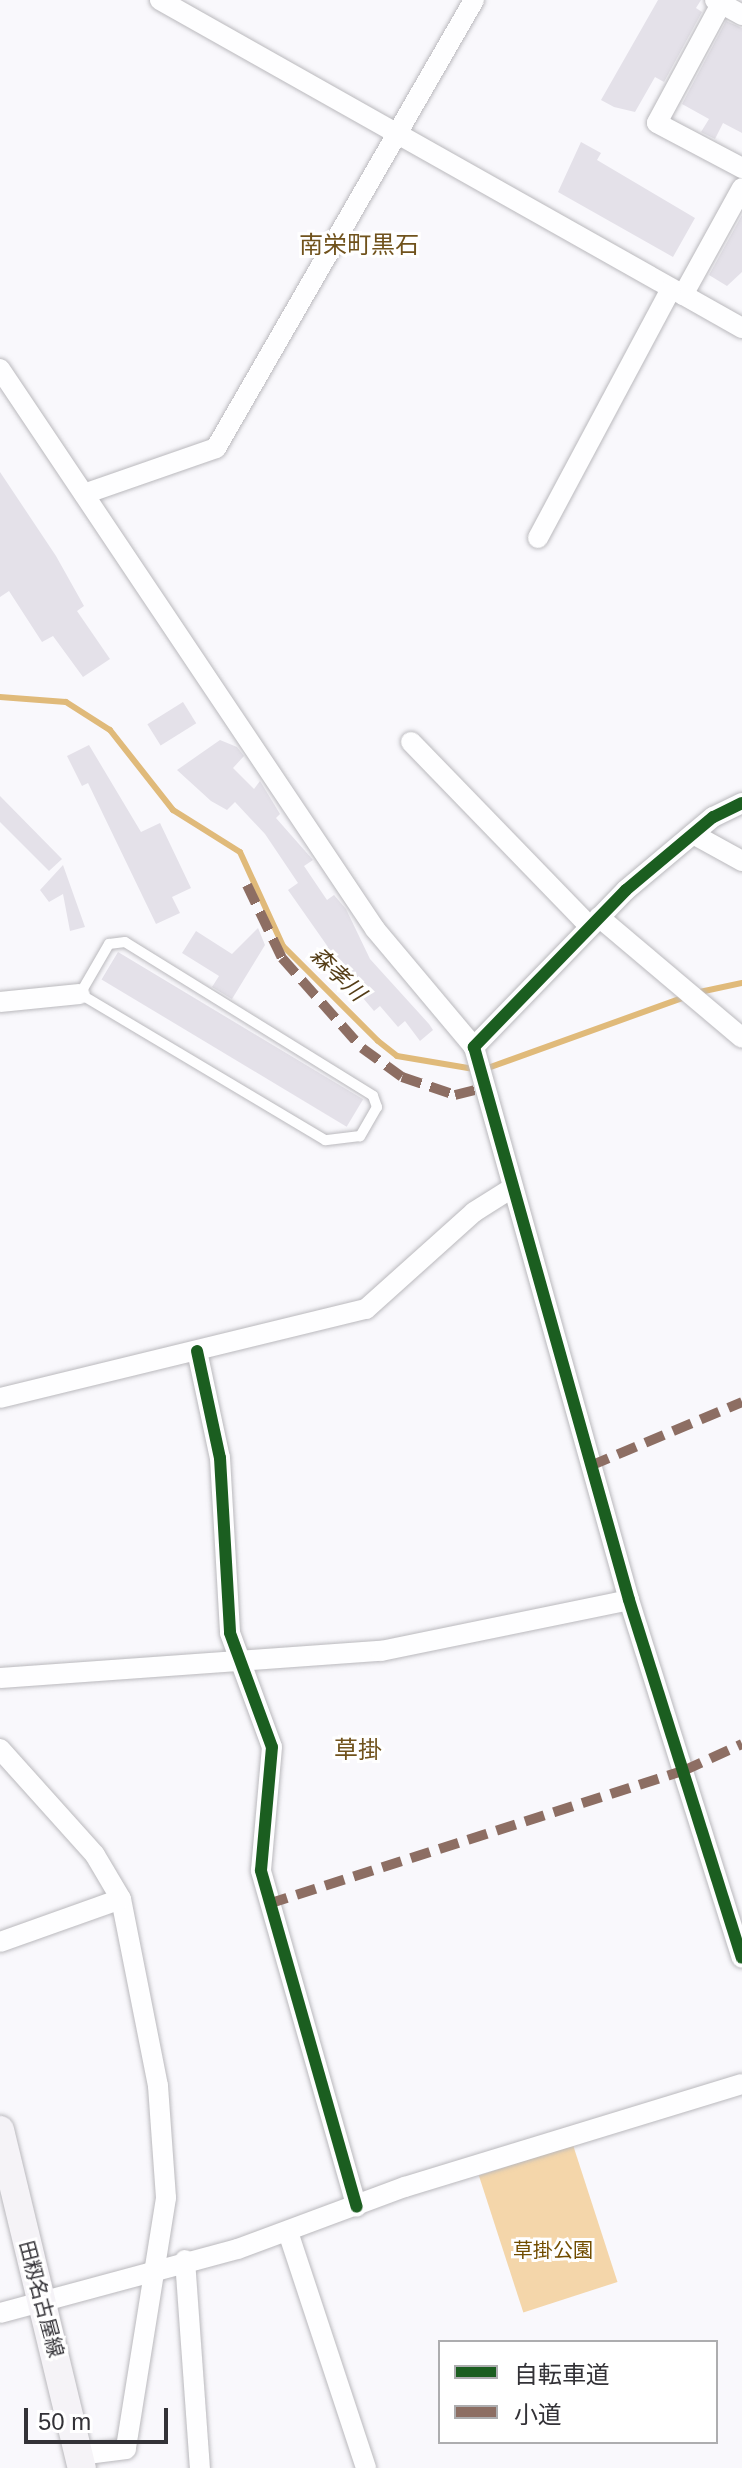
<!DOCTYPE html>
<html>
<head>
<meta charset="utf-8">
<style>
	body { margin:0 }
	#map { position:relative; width:742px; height:2468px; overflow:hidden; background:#f9f8fc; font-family:Arial,"Noto Sans JP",sans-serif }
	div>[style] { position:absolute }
	.green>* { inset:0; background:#f4d6aa; transform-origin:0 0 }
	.stream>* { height:6px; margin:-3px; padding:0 3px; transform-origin:3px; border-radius:3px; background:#e0ba7a }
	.building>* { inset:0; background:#e4e1e9; transform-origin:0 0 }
	.roads { filter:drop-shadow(0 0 2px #bab9bd) drop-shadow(0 0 2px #bab9bd) }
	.lane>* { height:10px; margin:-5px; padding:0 5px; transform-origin:5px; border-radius:5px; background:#fefeff }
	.street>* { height:20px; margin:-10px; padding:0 10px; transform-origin:10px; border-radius:10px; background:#fefeff }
	.secondary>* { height:28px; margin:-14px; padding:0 14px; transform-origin:14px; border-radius:14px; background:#f5f3f7 }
	.quiet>* { height:10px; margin-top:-5px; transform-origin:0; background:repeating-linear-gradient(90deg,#8d6e63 0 20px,transparent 0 30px) }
	.cycleway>* { height:12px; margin:-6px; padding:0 6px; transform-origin:6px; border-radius:6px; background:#1b5e20 }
	span { translate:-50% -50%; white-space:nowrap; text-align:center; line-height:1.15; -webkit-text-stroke:6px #fff; paint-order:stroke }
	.park-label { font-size:20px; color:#714d00 }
	.street-label { font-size:20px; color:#333237 }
	.water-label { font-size:22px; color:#543d17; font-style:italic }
	.quarter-label { font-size:24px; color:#70521c }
	.legend { position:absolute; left:438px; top:2340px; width:280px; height:104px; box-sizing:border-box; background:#fff; border:2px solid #adadaf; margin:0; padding:10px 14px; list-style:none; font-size:24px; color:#333237 }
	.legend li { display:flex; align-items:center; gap:16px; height:40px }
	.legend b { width:40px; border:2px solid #adadaf }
	.scale { position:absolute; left:24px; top:2408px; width:144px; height:36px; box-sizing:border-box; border:4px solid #333237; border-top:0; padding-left:10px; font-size:24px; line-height:28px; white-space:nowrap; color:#333237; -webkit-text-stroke:6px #fff; paint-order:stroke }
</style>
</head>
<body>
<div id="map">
	<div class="green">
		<i style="left:573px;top:2145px;width:144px;height:99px;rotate:72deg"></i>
	</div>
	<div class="stream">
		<i style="left:0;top:697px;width:66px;rotate:4.3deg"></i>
		<i style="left:66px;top:702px;width:52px;rotate:32.5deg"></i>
		<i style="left:110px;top:730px;width:102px;rotate:51.8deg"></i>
		<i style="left:173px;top:810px;width:79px;rotate:32.1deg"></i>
		<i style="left:240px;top:852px;width:103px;rotate:65.4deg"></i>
		<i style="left:283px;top:946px;width:134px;rotate:45deg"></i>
		<i style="left:378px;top:1041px;width:24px;rotate:38deg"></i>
		<i style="left:397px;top:1056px;width:78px;rotate:9.6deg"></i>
		<i style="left:695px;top:993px;width:48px;rotate:-12deg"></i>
		<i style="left:485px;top:1069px;width:213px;rotate:-19.8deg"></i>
	</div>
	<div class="building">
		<i style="clip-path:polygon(658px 0,701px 0,696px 8px,702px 12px,664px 82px,655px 77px,635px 112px,614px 107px,601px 100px)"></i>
		<i style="clip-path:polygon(726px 21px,742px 28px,742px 133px,723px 123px,715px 139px,701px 132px,709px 119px,682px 104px)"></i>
		<i style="clip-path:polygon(581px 142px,601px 153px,597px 160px,695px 218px,673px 257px,558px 192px)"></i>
		<i style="clip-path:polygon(742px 215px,742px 272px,727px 286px,709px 275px)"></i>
		<i style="clip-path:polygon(0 472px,56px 556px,84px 606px,77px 611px,110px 659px,83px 677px,53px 636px,42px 642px,9px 591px,0 597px)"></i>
		<i style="left:183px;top:702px;width:25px;height:42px;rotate:58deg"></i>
		<i style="clip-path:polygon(220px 740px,237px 747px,244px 756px,233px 768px,254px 789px,260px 781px,280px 814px,276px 818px,313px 860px,304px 866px,327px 900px,334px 895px,346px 909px,370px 959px,429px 1024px,433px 1030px,420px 1041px,405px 1021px,398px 1027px,380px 1006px,374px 1011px,323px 951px,328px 947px,288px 890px,298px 883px,265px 834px,235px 802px,227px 810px,211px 801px,177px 770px)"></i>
		<i style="clip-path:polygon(89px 745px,141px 832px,160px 823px,191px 888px,172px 897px,180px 913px,156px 924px,88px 783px,82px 786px,67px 756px)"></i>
		<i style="clip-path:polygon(0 796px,62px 859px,49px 871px,0 822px)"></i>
		<i style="clip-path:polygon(63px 865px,85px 927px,70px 931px,63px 894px,49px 902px,40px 890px)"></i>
		<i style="clip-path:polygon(258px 928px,265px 945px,232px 999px,212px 987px,219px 976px,182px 953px,196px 931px,232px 954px)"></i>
		<i style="left:118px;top:952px;width:286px;height:32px;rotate:31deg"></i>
	</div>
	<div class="roads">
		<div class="lane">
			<i style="left:125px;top:942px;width:292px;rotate:31.8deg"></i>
			<i style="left:373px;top:1096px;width:12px;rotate:70deg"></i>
			<i style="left:377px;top:1107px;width:34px;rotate:120deg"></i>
			<i style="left:360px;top:1136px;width:35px;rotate:173deg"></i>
			<i style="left:325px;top:1140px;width:285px;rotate:-149.2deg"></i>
			<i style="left:80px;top:994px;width:58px;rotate:-59.9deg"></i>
			<i style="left:109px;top:944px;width:16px;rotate:-7deg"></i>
		</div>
		<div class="street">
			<i style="left:160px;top:0;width:668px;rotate:29.4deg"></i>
			<i style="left:715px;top:0;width:31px;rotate:29deg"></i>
			<i style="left:721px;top:4px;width:135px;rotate:118.3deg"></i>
			<i style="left:657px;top:123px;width:96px;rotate:27.9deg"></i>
			<i style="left:683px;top:295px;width:122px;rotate:-61.1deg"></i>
			<i style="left:0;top:369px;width:674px;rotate:56.19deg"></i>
			<i style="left:375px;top:929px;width:154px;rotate:50deg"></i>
			<i style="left:84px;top:494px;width:140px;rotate:-19.2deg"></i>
			<i style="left:216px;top:448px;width:517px;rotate:-60.06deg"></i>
			<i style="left:538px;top:538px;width:282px;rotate:-61.9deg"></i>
			<i style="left:411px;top:742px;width:256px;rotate:45.9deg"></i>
			<i style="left:742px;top:803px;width:32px;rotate:154deg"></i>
			<i style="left:713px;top:817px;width:114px;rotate:140deg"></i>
			<i style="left:626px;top:890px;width:219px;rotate:134.1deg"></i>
			<i style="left:474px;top:1047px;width:574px;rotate:74.34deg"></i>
			<i style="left:629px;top:1600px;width:375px;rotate:72.5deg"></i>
			<i style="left:693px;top:834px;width:56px;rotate:28.9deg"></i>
			<i style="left:599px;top:917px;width:187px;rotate:40.2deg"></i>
			<i style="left:0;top:1002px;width:80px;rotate:-5.7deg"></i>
			<i style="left:197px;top:1351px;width:109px;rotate:77.9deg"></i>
			<i style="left:220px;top:1458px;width:175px;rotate:86.7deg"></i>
			<i style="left:230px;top:1633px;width:121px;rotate:69.8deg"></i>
			<i style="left:272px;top:1747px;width:124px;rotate:95.1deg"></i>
			<i style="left:261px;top:1871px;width:349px;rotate:74.1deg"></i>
			<i style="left:0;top:1398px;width:377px;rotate:-13.7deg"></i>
			<i style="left:366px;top:1309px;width:145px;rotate:-41.9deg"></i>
			<i style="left:474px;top:1212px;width:41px;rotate:-32.2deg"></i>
			<i style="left:0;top:1678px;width:382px;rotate:-4.1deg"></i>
			<i style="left:381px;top:1651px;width:253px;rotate:-11.6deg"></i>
			<i style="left:0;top:1749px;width:142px;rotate:48.1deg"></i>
			<i style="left:95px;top:1855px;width:51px;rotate:59.4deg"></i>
			<i style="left:121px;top:1899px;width:191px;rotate:78.8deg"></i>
			<i style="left:158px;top:2086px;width:112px;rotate:85.9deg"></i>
			<i style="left:166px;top:2198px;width:254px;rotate:99.1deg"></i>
			<i style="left:126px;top:2449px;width:47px;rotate:172.7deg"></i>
			<i style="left:0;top:1942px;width:128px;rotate:-19.6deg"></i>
			<i style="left:288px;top:2232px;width:249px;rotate:71.7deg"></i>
			<i style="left:185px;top:2260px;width:209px;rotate:85.9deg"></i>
			<i style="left:0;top:2313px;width:246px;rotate:-15.1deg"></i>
			<i style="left:238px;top:2249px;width:178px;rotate:-20.4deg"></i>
			<i style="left:405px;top:2187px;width:352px;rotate:-17deg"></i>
		</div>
		<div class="secondary">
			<i style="left:0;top:2130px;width:348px;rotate:76.4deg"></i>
		</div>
	</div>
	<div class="quiet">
		<i style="left:247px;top:885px;width:81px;rotate:64.4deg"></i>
		<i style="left:282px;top:958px;width:120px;rotate:48.4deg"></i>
		<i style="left:362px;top:1048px;width:49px;rotate:35.9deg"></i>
		<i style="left:402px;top:1077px;width:56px;rotate:18.8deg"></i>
		<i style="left:455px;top:1095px;width:30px;rotate:-14deg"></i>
		<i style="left:590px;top:1466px;width:165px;rotate:-22.8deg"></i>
		<i style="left:268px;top:1904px;width:436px;rotate:-17.8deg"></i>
		<i style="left:683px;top:1771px;width:65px;rotate:-24.6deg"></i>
	</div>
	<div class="cycleway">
		<i style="left:742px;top:803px;width:32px;rotate:154deg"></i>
		<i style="left:713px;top:817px;width:114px;rotate:140deg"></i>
		<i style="left:626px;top:890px;width:219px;rotate:134.1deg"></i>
		<i style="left:474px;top:1047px;width:574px;rotate:74.34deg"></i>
		<i style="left:629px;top:1600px;width:375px;rotate:72.5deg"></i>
		<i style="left:197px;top:1351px;width:109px;rotate:77.9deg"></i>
		<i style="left:220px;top:1458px;width:175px;rotate:86.7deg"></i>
		<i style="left:230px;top:1633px;width:121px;rotate:69.8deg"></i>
		<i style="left:272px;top:1747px;width:124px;rotate:95.1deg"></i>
		<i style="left:261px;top:1871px;width:349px;rotate:74.1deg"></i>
	</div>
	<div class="park-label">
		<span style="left:553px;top:2250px">草掛公園</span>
	</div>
	<div class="street-label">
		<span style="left:41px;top:2299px;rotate:75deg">田籾名古屋線</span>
	</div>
	<div class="water-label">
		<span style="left:338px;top:974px;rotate:44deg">森孝川</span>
	</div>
	<div class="quarter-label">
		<span style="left:359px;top:245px">南栄町黒石</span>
		<span style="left:358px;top:1750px">草掛</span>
	</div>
	<ul class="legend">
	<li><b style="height:10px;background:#1b5e20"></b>自転車道</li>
	<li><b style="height:10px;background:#8d6e63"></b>小道</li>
	</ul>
	<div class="scale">50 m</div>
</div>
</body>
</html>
